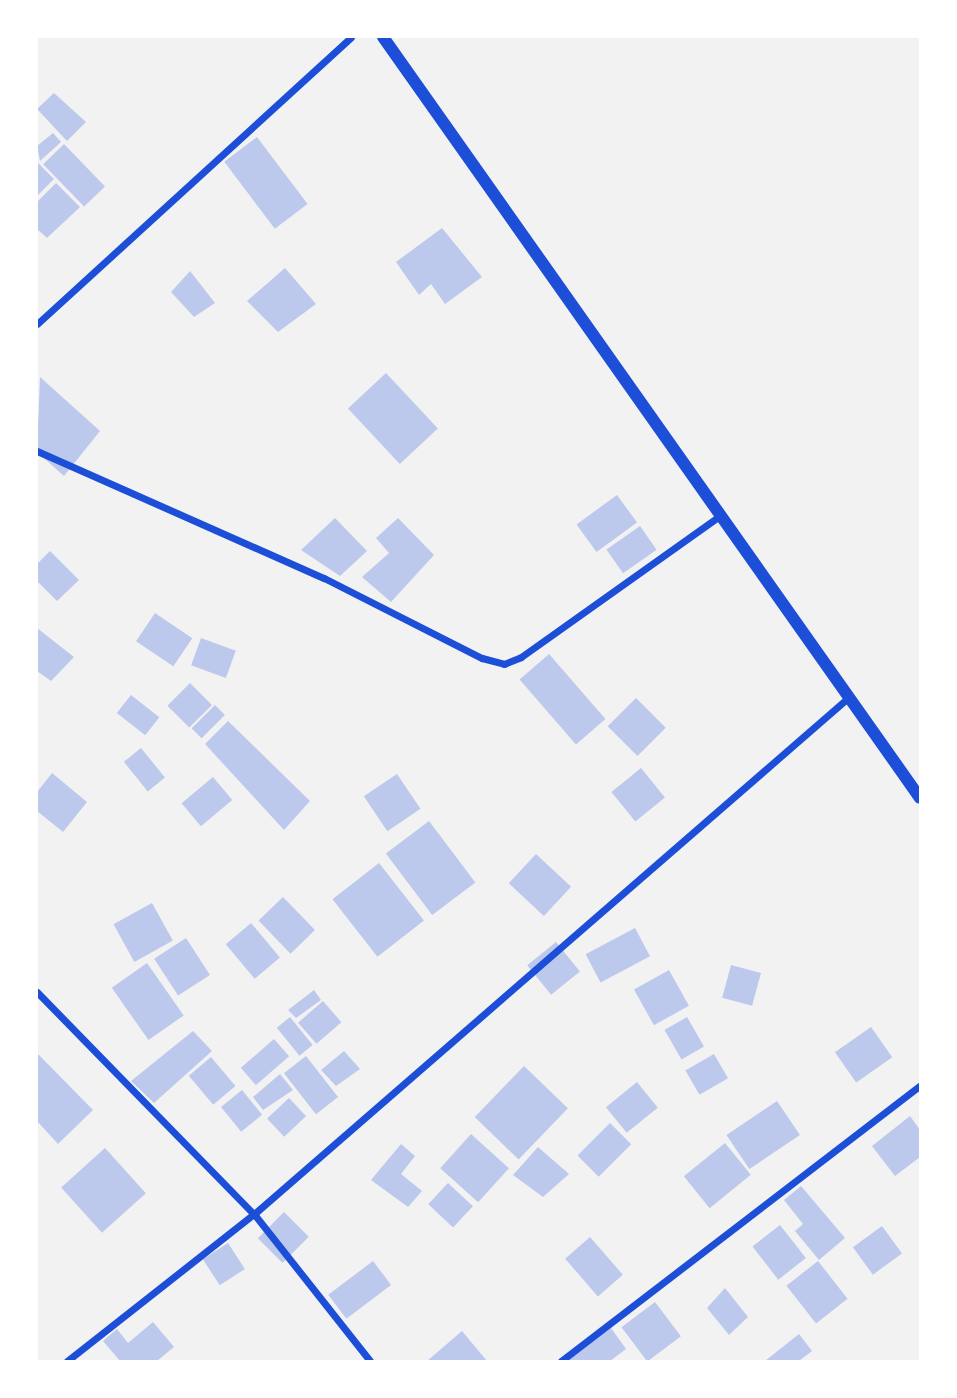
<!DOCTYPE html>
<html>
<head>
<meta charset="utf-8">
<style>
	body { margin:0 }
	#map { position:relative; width:957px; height:1398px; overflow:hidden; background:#f2f2f2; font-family:"Varela Round",sans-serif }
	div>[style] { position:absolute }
	.building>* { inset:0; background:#bdc9ec; transform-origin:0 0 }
	.minor>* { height:7px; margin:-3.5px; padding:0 3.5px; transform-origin:3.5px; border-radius:3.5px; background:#1d4ed8 }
	.tertiary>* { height:12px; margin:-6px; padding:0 6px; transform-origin:6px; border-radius:6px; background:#1d4ed8 }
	span { translate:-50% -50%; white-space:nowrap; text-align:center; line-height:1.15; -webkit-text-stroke:5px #fff; paint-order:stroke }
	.frame { position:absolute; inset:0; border:38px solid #fff; pointer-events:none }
</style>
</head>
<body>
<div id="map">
	<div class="building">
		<i style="clip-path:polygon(54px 93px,86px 122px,67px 141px,37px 109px)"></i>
		<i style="clip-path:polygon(53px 133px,61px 142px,40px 161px,37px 146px)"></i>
		<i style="left:257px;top:137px;width:84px;height:41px;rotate:53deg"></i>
		<i style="left:64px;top:144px;width:59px;height:29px;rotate:46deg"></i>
		<i style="clip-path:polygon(37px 162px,54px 179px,37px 196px)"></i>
		<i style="clip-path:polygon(56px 183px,80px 207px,47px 238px,37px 229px,37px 202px)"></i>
		<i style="clip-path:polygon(442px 228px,482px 277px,445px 304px,431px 284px,419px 295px,396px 262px)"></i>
		<i style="clip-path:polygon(285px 268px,316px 304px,278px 332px,247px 301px)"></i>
		<i style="clip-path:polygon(190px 271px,215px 303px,194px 317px,171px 292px)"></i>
		<i style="left:386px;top:373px;width:76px;height:52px;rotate:47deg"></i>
		<i style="clip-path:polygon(40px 377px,100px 431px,64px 476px,37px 452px)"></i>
		<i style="left:617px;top:495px;width:34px;height:50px;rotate:54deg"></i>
		<i style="clip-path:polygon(335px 518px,367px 551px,340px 576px,301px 550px)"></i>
		<i style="clip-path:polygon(398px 518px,434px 555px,391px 602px,362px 577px,389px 553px,376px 538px)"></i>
		<i style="left:640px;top:526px;width:29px;height:41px;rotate:55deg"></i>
		<i style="clip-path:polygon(50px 551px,79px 580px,57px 601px,37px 581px,37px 564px)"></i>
		<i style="left:155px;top:613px;width:45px;height:34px;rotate:34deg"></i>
		<i style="clip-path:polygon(37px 628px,74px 657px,51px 681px,37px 671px)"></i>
		<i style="left:201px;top:638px;width:37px;height:29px;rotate:20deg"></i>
		<i style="left:549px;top:654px;width:86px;height:39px;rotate:49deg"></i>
		<i style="left:190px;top:683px;width:31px;height:32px;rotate:45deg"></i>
		<i style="left:131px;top:695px;width:36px;height:23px;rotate:38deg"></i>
		<i style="left:636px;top:698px;width:42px;height:40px;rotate:45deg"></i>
		<i style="left:215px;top:705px;width:14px;height:33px;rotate:45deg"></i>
		<i style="clip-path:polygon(228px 721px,310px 801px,284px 830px,205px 744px)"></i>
		<i style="left:141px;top:748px;width:38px;height:22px;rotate:51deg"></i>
		<i style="left:641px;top:768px;width:38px;height:38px;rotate:51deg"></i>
		<i style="clip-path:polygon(52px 773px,87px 802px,63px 832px,37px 811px,37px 792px)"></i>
		<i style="left:397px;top:774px;width:42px;height:40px;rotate:56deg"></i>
		<i style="left:213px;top:777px;width:30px;height:41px;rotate:50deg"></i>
		<i style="left:429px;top:821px;width:77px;height:54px;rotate:53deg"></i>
		<i style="left:536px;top:854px;width:48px;height:40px;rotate:43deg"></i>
		<i style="left:379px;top:863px;width:73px;height:59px;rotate:52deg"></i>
		<i style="left:283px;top:897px;width:46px;height:34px;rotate:46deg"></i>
		<i style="left:152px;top:903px;width:43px;height:44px;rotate:61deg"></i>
		<i style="left:251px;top:923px;width:45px;height:33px;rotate:50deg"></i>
		<i style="left:635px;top:928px;width:32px;height:56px;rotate:62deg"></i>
		<i style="left:186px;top:938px;width:44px;height:38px;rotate:57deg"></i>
		<i style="left:556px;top:942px;width:38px;height:37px;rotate:51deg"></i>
		<i style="left:147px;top:963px;width:64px;height:43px;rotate:55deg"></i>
		<i style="left:731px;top:965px;width:31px;height:34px;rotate:15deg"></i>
		<i style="left:669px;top:970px;width:41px;height:40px;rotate:61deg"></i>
		<i style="clip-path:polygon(314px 990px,321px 1000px,296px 1018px,288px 1010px)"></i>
		<i style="left:323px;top:1001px;width:28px;height:33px;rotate:49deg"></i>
		<i style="left:290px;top:1017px;width:36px;height:17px;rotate:51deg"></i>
		<i style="left:687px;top:1017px;width:34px;height:26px;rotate:60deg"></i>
		<i style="left:871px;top:1027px;width:37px;height:44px;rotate:55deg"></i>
		<i style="clip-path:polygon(193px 1031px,212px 1051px,154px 1103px,131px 1081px)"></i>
		<i style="left:274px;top:1039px;width:23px;height:44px;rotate:49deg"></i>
		<i style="clip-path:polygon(344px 1051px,360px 1069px,336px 1086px,321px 1070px)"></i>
		<i style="clip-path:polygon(37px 1053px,93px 1110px,58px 1144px,37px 1121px)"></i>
		<i style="left:714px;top:1054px;width:28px;height:33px;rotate:60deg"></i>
		<i style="left:306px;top:1056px;width:52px;height:28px;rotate:52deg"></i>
		<i style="left:211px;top:1057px;width:38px;height:29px;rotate:50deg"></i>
		<i style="left:524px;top:1066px;width:61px;height:71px;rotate:44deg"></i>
		<i style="clip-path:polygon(280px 1074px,293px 1090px,263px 1110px,253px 1097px)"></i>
		<i style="left:637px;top:1082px;width:33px;height:40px;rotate:51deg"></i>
		<i style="left:242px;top:1090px;width:32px;height:27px;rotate:51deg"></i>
		<i style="left:289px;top:1098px;width:25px;height:30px;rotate:47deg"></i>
		<i style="left:777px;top:1101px;width:41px;height:61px;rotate:56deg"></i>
		<i style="clip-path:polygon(910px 1116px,920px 1130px,920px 1157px,895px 1176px,872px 1146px)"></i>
		<i style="left:610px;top:1123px;width:30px;height:46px;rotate:45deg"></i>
		<i style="left:471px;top:1134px;width:51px;height:46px;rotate:42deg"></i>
		<i style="left:725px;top:1143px;width:41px;height:53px;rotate:51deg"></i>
		<i style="clip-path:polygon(401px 1144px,415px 1156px,401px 1174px,422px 1191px,408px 1207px,371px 1180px)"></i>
		<i style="clip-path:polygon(538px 1147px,569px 1174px,543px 1197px,513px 1175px)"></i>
		<i style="left:105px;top:1148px;width:61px;height:59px;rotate:48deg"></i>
		<i style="left:448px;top:1183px;width:34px;height:29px;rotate:43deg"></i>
		<i style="clip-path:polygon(801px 1186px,845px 1238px,819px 1260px,795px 1231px,803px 1224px,784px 1200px)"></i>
		<i style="left:284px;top:1212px;width:35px;height:37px;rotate:45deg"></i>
		<i style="left:780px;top:1225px;width:42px;height:35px;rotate:52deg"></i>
		<i style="left:882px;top:1226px;width:34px;height:36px;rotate:54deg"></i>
		<i style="left:590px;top:1237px;width:50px;height:33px;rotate:49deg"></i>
		<i style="left:228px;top:1243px;width:31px;height:30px;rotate:57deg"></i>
		<i style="left:373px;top:1261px;width:30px;height:56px;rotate:53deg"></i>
		<i style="left:818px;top:1261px;width:48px;height:40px;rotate:52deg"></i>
		<i style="clip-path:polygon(725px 1288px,748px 1317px,729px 1335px,707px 1308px)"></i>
		<i style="left:655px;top:1302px;width:43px;height:42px;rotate:53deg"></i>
		<i style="clip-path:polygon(153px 1322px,174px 1347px,157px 1361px,120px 1361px,103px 1341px,117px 1329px,128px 1343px)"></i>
		<i style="clip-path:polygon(611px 1328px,626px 1349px,610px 1361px,567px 1361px)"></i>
		<i style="clip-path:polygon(462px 1331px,487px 1361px,427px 1361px)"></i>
		<i style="clip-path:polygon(799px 1334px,812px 1351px,799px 1361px,765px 1361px)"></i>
	</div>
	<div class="minor">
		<i style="left:37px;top:324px;width:425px;rotate:-42.4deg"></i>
		<i style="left:37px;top:451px;width:314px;rotate:23.9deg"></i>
		<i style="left:324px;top:578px;width:177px;rotate:26.9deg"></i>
		<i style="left:482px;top:658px;width:23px;rotate:15deg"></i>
		<i style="left:504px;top:664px;width:18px;rotate:-22deg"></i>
		<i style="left:521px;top:657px;width:245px;rotate:-35.4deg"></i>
		<i style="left:37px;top:992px;width:310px;rotate:45.7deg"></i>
		<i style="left:254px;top:1214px;width:187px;rotate:51.7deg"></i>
		<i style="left:67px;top:1361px;width:238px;rotate:-38.2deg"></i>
		<i style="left:254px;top:1214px;width:788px;rotate:-40.99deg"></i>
		<i style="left:561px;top:1361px;width:452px;rotate:-37.5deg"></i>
	</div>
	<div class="tertiary">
		<i style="left:383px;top:37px;width:931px;rotate:54.79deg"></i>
	</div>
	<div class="frame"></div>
</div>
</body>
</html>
